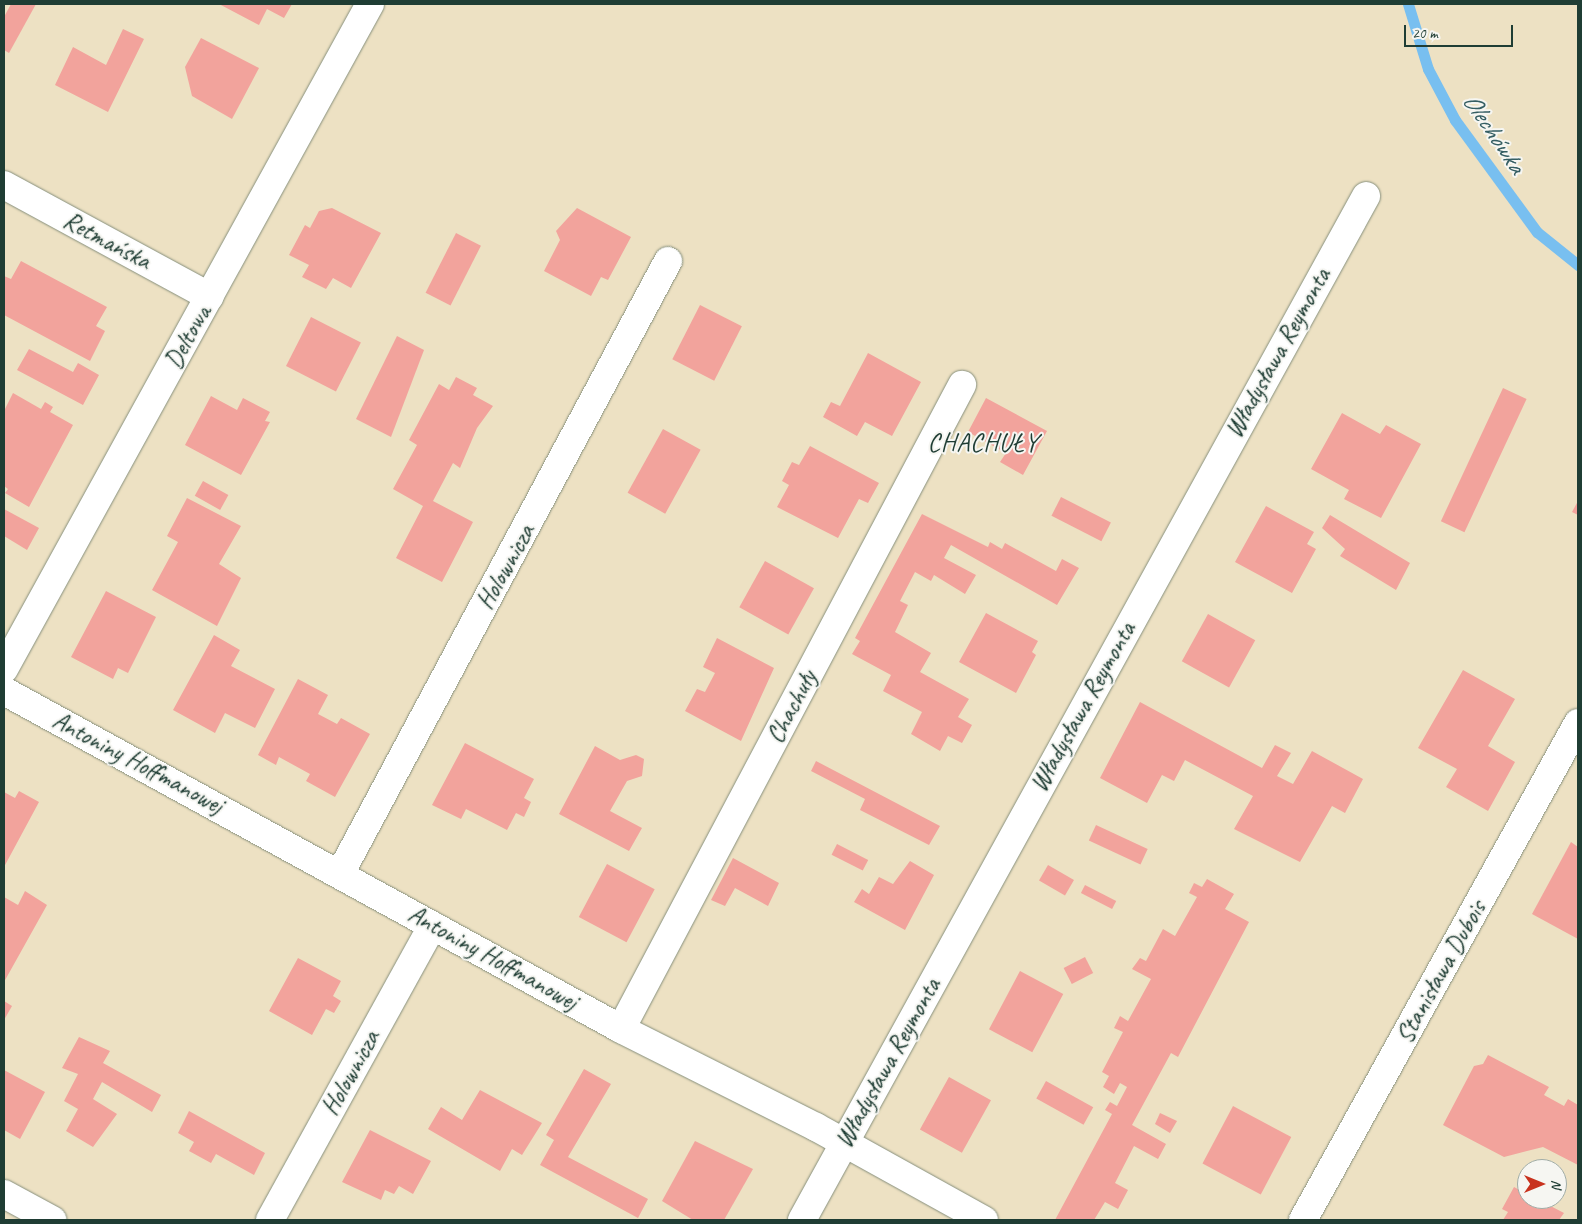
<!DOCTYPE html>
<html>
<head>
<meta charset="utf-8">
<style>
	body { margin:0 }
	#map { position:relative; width:1582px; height:1224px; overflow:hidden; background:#ede1c3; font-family:Caveat,sans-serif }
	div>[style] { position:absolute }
	.stream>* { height:11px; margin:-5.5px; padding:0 5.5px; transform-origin:5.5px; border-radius:5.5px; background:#78bff0 }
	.building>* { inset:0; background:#f2a39c; transform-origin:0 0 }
	.roads { filter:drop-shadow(0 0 1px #868f7c) drop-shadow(0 0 1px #868f7c) }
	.minor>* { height:28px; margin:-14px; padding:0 14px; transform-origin:14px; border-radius:14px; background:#fff }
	span { translate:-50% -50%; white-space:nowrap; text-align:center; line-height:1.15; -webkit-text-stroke:4px #f6f6f2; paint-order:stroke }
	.street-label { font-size:25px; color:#1f3d34 }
	.water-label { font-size:26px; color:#355e63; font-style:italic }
	.neighbourhood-label { font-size:26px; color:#1f3d34; letter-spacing:1px }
	.frame { position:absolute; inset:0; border:5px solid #1f3d34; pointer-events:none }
	.north { position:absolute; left:1517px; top:1159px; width:50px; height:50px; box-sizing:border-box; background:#f6f6f2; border:1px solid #a0aca6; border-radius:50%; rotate:90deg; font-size:14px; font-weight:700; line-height:20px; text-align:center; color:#1f3d34 }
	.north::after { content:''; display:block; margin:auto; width:18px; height:22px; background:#c8321e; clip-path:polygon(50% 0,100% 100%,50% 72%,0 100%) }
	.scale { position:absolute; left:1404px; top:25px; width:109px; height:22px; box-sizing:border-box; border:2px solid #1f3d34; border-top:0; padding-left:6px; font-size:15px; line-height:18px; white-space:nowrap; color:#1f3d34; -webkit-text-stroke:4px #f6f6f2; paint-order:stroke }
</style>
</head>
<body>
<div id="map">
	<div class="stream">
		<i style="left:1408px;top:4px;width:68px;rotate:72.9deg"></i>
		<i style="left:1428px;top:69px;width:58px;rotate:62.1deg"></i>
		<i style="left:1455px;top:120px;width:139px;rotate:53.8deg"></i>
		<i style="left:1537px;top:232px;width:53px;rotate:38.8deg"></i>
	</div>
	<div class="building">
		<i style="clip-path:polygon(11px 4px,36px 4px,9px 53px,4px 50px,4px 17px)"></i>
		<i style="clip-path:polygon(219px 4px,292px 4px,284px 18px,267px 9px,259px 25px)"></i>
		<i style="clip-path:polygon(123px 29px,144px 39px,108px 112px,55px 85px,73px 47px,106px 65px)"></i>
		<i style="clip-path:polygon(201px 38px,259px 68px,232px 119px,192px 96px,185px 67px)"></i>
		<i style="clip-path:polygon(332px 208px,381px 233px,351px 288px,333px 278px,326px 289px,302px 277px,309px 265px,289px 255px,305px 225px,310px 228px,319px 211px)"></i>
		<i style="clip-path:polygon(577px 208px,631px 237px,608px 280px,601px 277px,591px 296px,544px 271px,560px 240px,556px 231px)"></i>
		<i style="left:456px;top:233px;width:28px;height:67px;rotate:27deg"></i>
		<i style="clip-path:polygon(21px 261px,107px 307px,96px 326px,105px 331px,90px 361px,4px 315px,4px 276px,11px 279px)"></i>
		<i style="left:700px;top:305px;width:47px;height:61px;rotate:27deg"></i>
		<i style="left:311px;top:317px;width:56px;height:55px;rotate:27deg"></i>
		<i style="clip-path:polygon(397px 336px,424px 350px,391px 437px,356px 419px)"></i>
		<i style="clip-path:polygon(29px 349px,73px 372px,78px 363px,99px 375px,83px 405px,17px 370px)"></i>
		<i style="clip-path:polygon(868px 353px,921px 382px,892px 436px,865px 422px,857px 436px,823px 417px,831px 402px,840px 406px)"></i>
		<i style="clip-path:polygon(456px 377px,477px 388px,473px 395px,493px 406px,477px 428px,460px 468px,453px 463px,433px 501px,473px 522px,442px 582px,396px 558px,423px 506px,393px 489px,417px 445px,409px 440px,439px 384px,449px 390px)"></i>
		<i style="left:1503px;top:388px;width:26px;height:147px;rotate:25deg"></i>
		<i style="clip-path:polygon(13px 393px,41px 409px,45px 402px,53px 407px,50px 412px,73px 425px,29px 507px,5px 493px,8px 489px,4px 486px,4px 411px)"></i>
		<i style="clip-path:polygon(211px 396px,237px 410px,243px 398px,270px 412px,265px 421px,270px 422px,241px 475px,185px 445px)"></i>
		<i style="clip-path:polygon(986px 398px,1047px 431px,1023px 475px,1000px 462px,1006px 453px,968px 432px)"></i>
		<i style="clip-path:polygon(1342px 413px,1380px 434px,1386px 425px,1421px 444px,1381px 518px,1344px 499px,1349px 490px,1311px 469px)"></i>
		<i style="left:663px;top:429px;width:43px;height:73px;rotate:29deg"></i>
		<i style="clip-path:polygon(810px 446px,879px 483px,868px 503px,859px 499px,838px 538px,777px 507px,789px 485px,782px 481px,792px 462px,799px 465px)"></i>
		<i style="left:203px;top:481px;width:29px;height:17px;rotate:29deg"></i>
		<i style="left:1061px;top:497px;width:56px;height:21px;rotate:27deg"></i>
		<i style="clip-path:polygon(187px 498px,241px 526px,219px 564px,241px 578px,217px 626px,152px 590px,178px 542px,167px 536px)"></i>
		<i style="clip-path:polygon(1578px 501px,1578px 515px,1572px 512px)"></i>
		<i style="clip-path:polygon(1266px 506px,1314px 532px,1307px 544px,1316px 549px,1292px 593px,1235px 562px)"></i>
		<i style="clip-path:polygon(4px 509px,39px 528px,27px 550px,4px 536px)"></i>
		<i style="clip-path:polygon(922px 514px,988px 547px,990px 542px,1002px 549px,1005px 543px,1056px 571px,1062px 559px,1079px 568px,1057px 605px,951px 545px,944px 558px,976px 575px,965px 594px,934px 575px,931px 581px,915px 572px,900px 601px,908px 605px,895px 632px,931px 653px,920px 672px,969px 699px,958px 717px,972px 725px,962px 743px,948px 736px,940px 751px,911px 734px,922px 712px,883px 691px,891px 675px,852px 654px,860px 641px,855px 638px)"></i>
		<i style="clip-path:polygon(1330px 515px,1410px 563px,1396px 590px,1340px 556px,1345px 549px,1322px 528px)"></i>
		<i style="left:765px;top:561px;width:56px;height:53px;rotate:29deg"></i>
		<i style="clip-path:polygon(106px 591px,156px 617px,128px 673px,118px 668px,113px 679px,71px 657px)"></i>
		<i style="clip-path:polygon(986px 613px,1038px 641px,1032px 652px,1036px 655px,1016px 693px,959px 662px)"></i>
		<i style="left:1208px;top:614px;width:54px;height:54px;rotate:29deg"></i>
		<i style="clip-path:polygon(214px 635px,240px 650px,231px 666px,275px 689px,255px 728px,225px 713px,215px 733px,173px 710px)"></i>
		<i style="clip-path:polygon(717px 638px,774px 668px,741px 741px,685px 711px,697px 689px,705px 692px,715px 673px,703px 667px)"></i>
		<i style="clip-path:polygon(1463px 670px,1515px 699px,1488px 746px,1515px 762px,1488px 811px,1446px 787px,1457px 769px,1418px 748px)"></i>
		<i style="clip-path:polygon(298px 679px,328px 695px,318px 714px,337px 724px,341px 718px,370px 734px,335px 797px,306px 781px,310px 774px,279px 757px,276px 765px,258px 755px)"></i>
		<i style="clip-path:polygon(1140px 702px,1262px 768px,1275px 745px,1291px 753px,1277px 776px,1293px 784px,1312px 751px,1363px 779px,1345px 813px,1332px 806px,1300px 862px,1234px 829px,1253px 796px,1185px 760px,1174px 781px,1162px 775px,1147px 803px,1100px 778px)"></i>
		<i style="clip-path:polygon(465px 743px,534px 779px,524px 798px,531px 802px,524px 817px,516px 813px,507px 830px,466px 809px,461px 819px,432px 805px)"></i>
		<i style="clip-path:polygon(595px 746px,620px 760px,636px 755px,644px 759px,642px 776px,627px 781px,610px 811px,642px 828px,629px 851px,559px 814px)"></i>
		<i style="clip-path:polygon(816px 761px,940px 826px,929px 845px,860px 810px,865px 799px,811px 771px)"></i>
		<i style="clip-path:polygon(19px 791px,39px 802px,4px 867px,4px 792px,15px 798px)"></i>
		<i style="left:1096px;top:825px;width:57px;height:17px;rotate:25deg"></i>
		<i style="clip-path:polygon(1571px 842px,1578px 847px,1578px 939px,1532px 914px)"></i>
		<i style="left:837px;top:844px;width:35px;height:12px;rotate:27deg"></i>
		<i style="clip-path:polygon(733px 858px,779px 883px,768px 906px,735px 888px,725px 906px,711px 900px)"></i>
		<i style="clip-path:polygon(910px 861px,934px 875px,905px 930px,854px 902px,862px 889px,869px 894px,879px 877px,893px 884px)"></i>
		<i style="left:607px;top:864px;width:54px;height:60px;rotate:28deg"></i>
		<i style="left:1048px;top:865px;width:30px;height:18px;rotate:30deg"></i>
		<i style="clip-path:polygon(1207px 879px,1234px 894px,1225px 909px,1249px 922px,1178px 1057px,1171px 1053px,1132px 1125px,1166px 1144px,1158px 1159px,1134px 1146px,1115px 1183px,1128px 1190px,1118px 1209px,1105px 1202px,1094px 1220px,1055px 1220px,1112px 1114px,1105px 1110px,1110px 1102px,1117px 1106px,1127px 1087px,1120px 1083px,1114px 1094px,1103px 1087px,1109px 1076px,1102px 1072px,1123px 1032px,1114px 1028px,1120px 1016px,1128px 1021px,1151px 979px,1132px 969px,1140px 958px,1146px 961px,1163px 929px,1175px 936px,1197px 897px,1189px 893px,1194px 883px,1202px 887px)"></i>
		<i style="left:1085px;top:885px;width:35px;height:9px;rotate:27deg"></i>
		<i style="clip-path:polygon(25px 891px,47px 905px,4px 982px,4px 897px,18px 905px)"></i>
		<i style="left:1085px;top:957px;width:18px;height:24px;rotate:63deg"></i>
		<i style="clip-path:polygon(298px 958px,341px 981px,333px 996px,341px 1001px,334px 1013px,326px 1009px,312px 1035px,269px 1011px)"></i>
		<i style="left:1020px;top:971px;width:49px;height:66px;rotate:28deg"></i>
		<i style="clip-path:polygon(4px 1001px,12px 1006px,4px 1020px)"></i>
		<i style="clip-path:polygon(79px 1037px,110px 1051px,103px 1063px,161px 1095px,152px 1112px,102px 1082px,93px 1099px,117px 1114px,93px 1147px,66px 1131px,78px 1109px,64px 1101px,78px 1074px,62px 1068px)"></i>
		<i style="clip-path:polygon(1488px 1055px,1549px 1087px,1544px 1095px,1564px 1106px,1568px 1099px,1578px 1105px,1578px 1165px,1543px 1147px,1504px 1157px,1443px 1125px,1474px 1066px,1483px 1064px)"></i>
		<i style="clip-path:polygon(584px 1069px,611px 1084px,568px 1157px,648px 1199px,638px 1218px,540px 1165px,554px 1140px,546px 1135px)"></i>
		<i style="clip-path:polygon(4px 1070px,45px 1092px,20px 1139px,4px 1130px)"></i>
		<i style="left:949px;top:1077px;width:48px;height:60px;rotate:29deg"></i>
		<i style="left:1046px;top:1081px;width:54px;height:20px;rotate:29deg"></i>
		<i style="clip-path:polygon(480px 1090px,542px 1123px,522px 1155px,512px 1149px,500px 1171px,428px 1129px,441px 1107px,462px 1120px)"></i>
		<i style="left:1233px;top:1106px;width:66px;height:65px;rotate:28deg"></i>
		<i style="clip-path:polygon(189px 1111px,265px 1153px,254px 1175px,216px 1154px,211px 1163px,189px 1151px,194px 1142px,178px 1133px)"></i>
		<i style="clip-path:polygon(1160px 1113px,1177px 1121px,1170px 1133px,1155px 1124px)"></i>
		<i style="clip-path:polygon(370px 1130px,431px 1161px,413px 1194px,399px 1186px,394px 1194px,385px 1190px,381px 1200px,342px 1182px)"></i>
		<i style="clip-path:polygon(695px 1141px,753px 1169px,724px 1220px,693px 1220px,662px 1201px)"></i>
		<i style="clip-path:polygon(1514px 1187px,1527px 1194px,1527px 1199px,1537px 1199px,1564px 1213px,1559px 1220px,1503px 1220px,1508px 1212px,1502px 1209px)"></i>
	</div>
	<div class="roads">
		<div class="minor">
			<i style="left:4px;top:185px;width:234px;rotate:28.5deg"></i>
			<i style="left:4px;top:669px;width:759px;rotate:-61.17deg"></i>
			<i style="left:4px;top:691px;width:704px;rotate:28.71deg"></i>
			<i style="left:621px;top:1029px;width:218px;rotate:26.7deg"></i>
			<i style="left:816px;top:1127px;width:192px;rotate:29deg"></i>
			<i style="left:341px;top:872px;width:693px;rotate:-61.84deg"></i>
			<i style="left:621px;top:1029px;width:729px;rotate:-62.1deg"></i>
			<i style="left:4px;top:1194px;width:55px;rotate:28.4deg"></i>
			<i style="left:270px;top:1220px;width:336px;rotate:-61.1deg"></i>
			<i style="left:802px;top:1220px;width:1169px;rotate:-61.15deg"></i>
			<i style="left:1303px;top:1220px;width:568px;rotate:-61.04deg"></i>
		</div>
	</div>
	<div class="street-label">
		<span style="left:107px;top:241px;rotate:28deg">Retmańska</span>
		<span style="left:188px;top:337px;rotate:-61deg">Deltowa</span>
		<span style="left:1278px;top:353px;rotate:-61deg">Władysława Reymonta</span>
		<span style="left:506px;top:567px;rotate:-61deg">Holownicza</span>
		<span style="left:792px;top:707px;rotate:-62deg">Chachuły</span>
		<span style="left:1083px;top:707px;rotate:-61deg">Władysława Reymonta</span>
		<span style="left:138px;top:763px;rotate:28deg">Antoniny Hoffmanowej</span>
		<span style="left:493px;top:958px;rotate:29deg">Antoniny Hoffmanowej</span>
		<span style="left:1441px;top:972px;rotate:-61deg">Stanisława Dubois</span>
		<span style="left:888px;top:1063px;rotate:-61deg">Władysława Reymonta</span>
		<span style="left:351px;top:1073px;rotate:-61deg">Holownicza</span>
	</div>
	<div class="water-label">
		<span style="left:1494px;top:133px;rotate:56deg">Olechówka</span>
	</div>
	<div class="neighbourhood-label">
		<span style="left:983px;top:443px">CHACHUŁY</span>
	</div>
	<div class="frame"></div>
	<div class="north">N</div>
	<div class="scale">20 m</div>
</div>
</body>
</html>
